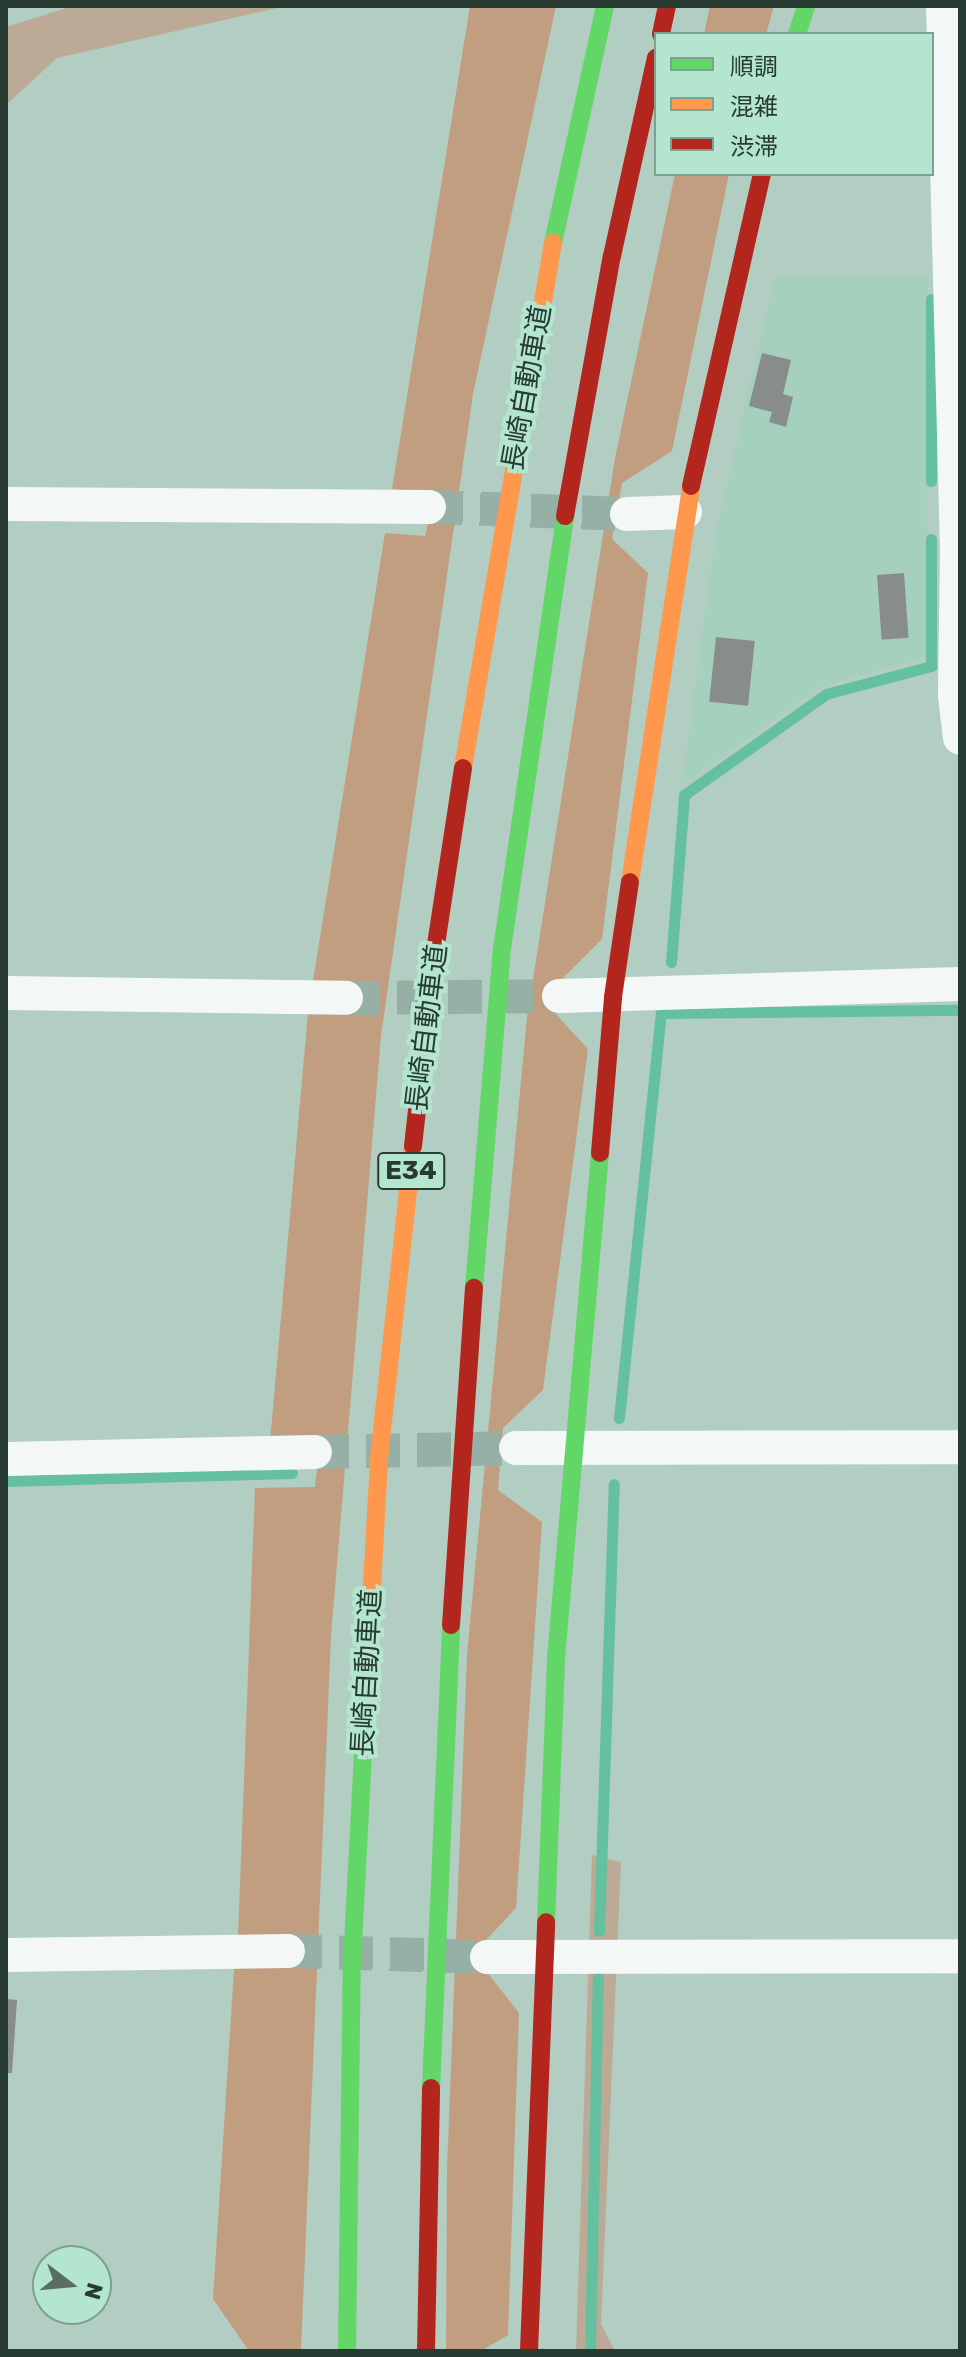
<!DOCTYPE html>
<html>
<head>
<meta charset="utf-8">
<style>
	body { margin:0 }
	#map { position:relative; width:966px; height:2357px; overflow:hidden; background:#b2cdc1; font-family:Rubik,"Noto Sans JP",sans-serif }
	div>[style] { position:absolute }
	.built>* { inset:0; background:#a4d0bd }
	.green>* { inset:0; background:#bcaa97 }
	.forest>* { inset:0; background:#c29e81 }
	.stream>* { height:11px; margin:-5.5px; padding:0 5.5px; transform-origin:5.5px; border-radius:5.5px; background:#64c09f }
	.building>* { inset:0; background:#888d8b; transform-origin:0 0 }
	.street-tunnel>* { height:34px; margin-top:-17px; transform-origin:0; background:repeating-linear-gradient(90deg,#96b0a5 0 34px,transparent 0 51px) }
	.street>* { height:34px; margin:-17px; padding:0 17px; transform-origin:17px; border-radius:17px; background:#f3f8f6 }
	.fast>* { height:18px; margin:-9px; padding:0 9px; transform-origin:9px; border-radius:9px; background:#63d668 }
	.slow>* { height:18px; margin:-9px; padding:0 9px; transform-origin:9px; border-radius:9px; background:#ff974d }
	.jam>* { height:18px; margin:-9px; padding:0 9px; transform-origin:9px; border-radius:9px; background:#b3261e }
	span { translate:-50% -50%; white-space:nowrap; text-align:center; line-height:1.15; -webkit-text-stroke:8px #b3e5cf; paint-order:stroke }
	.shield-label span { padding:2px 6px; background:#b3e5cf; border:2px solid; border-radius:6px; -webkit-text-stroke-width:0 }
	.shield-label { font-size:26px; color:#273b33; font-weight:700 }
	.street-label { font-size:28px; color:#273b33 }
	.frame { position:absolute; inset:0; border:8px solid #273b33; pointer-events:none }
	.legend { position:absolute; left:654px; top:32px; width:280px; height:144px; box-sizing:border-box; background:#b3e5cf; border:2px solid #7ba191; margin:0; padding:10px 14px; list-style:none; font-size:24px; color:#273b33 }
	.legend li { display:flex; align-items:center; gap:16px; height:40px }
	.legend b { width:40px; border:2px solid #7ba191 }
	.north { position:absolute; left:32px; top:2245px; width:80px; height:80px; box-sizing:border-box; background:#b3e5cf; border:2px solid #7ba191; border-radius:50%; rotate:106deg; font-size:22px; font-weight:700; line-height:32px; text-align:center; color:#273b33 }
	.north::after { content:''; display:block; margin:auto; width:28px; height:36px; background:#586e65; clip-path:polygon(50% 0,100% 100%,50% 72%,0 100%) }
</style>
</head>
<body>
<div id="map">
	<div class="built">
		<i style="clip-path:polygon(775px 277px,928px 277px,927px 657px,822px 686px,682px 784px,716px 532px)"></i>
	</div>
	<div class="green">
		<i style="clip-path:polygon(73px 6px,286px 6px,57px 58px,6px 105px,6px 27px)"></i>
		<i style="clip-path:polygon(592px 1855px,621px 1862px,601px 2324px,615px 2351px,576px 2351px)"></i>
	</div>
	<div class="forest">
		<i style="clip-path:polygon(470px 6px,556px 6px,473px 394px,381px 1036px,331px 1635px,301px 2351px,249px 2351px,213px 2299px,234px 1969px,305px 1955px,238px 1937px,255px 1488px,315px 1487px,320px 1441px,270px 1442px,308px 1012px,385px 533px,425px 536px,435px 495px,392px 489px)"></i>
		<i style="clip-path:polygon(710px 6px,774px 6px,766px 34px,704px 34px)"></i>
		<i style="clip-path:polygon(675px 174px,729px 174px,672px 451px,622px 483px,612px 539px,648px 573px,602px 939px,542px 999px,588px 1049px,543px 1390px,503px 1428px,498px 1490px,542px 1522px,516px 1908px,473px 1954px,519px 2013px,508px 2335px,481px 2351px,446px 2351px,447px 2170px,467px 1655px,527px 1017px,615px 458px)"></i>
	</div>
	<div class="stream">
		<i style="left:931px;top:299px;width:182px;rotate:90deg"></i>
		<i style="left:671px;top:962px;width:168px;rotate:-85.5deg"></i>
		<i style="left:684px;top:795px;width:174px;rotate:-35.4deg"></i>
		<i style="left:826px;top:694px;width:109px;rotate:-14.9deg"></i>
		<i style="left:931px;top:666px;width:127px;rotate:-90deg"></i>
		<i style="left:619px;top:1418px;width:407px;rotate:-84.1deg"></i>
		<i style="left:661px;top:1013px;width:299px;rotate:-0.6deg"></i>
		<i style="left:6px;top:1481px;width:286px;rotate:-1.6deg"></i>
		<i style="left:599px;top:1931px;width:447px;rotate:-88.1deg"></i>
		<i style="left:590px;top:2351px;width:373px;rotate:-88.8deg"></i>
	</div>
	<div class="building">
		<i style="clip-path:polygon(762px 353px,791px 360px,783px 394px,793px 397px,786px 427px,769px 422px,772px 412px,749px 406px)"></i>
		<i style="left:904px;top:573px;width:65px;height:27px;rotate:86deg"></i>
		<i style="left:716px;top:637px;width:39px;height:65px;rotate:6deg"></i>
		<i style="clip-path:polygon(6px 1999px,17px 2000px,12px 2073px,6px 2073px)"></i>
	</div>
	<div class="street-tunnel">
		<i style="left:429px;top:507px;width:198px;rotate:2deg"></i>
		<i style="left:346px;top:998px;width:213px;rotate:-0.5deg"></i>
		<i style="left:315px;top:1452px;width:201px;rotate:-1.1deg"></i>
		<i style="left:288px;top:1951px;width:199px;rotate:1.7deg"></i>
	</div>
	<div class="street">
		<i style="left:943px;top:6px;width:544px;rotate:88.53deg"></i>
		<i style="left:957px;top:550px;width:146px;rotate:90.8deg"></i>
		<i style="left:955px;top:696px;width:42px;rotate:83.2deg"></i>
		<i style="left:6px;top:504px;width:423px;rotate:0.4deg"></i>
		<i style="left:627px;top:514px;width:58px;rotate:-2deg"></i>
		<i style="left:6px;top:993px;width:340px;rotate:0.8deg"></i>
		<i style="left:559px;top:996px;width:401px;rotate:-1.7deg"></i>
		<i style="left:516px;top:1448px;width:444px;rotate:-0.1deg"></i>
		<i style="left:6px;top:1459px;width:309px;rotate:-1.3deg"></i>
		<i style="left:6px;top:1955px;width:282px;rotate:-0.8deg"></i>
		<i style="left:487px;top:1957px;width:473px;rotate:-0.1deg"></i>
	</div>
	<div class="fast">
		<i style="left:797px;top:34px;width:29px;rotate:-72deg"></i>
		<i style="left:553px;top:243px;width:243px;rotate:-77.6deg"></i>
		<i style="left:474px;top:1288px;width:340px;rotate:-85.3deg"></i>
		<i style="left:502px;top:949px;width:438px;rotate:-81.7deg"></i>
		<i style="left:546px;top:1922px;width:264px;rotate:-87.8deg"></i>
		<i style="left:556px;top:1658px;width:507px;rotate:-85.02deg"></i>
		<i style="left:431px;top:2088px;width:463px;rotate:-87.5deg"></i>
		<i style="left:347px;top:2351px;width:388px;rotate:-89.3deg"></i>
		<i style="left:352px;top:1963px;width:252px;rotate:-87deg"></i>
	</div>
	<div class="slow">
		<i style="left:463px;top:768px;width:533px;rotate:-80.27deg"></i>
		<i style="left:630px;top:882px;width:401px;rotate:-81.2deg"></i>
		<i style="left:365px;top:1711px;width:253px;rotate:-86.8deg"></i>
		<i style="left:379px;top:1458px;width:314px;rotate:-83.8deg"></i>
	</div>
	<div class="jam">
		<i style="left:661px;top:34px;width:29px;rotate:-78deg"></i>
		<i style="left:691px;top:486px;width:320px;rotate:-77.2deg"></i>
		<i style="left:565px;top:516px;width:264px;rotate:-79.8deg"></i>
		<i style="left:612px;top:256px;width:203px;rotate:-77.5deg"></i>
		<i style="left:413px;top:1146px;width:196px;rotate:-83.6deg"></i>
		<i style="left:435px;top:951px;width:185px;rotate:-81.3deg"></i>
		<i style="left:600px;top:1153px;width:157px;rotate:-85.2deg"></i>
		<i style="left:613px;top:997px;width:116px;rotate:-81.6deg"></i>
		<i style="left:451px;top:1625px;width:338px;rotate:-86.1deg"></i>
		<i style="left:426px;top:2351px;width:263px;rotate:-88.9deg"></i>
		<i style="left:529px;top:2351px;width:429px;rotate:-87.7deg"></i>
	</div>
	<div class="shield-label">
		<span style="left:411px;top:1171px">E34</span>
	</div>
	<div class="street-label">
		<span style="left:527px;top:388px;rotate:-80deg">長崎自動車道</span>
		<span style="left:427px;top:1028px;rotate:-83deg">長崎自動車道</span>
		<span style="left:367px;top:1673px;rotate:-87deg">長崎自動車道</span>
	</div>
	<div class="frame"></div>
	<ul class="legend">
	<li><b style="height:10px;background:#63d668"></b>順調</li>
	<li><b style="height:10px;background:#ff974d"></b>混雑</li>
	<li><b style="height:10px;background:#b3261e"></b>渋滞</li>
	</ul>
	<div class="north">N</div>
</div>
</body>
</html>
